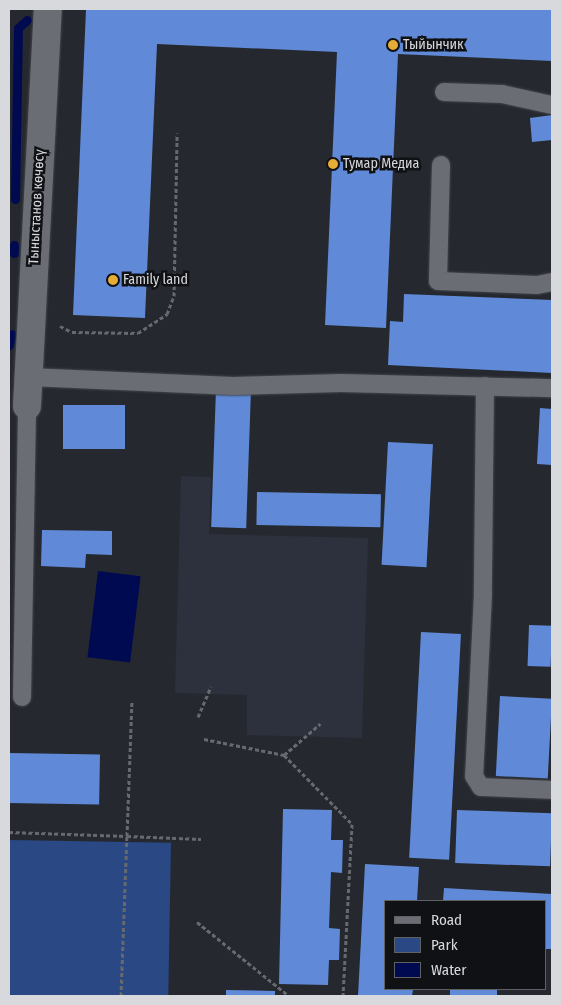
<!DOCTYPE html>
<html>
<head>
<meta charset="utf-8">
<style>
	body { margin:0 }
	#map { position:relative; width:561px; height:1005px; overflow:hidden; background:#25292f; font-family:"Fira Sans Condensed",sans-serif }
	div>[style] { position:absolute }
	.built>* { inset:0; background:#2c313d }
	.green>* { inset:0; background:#294884; transform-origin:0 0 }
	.water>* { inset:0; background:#000a50; transform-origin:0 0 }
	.stream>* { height:9px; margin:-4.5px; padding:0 4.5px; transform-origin:4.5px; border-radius:4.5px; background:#000a50 }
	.building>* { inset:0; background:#608ad8; transform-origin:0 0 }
	.path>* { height:3px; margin-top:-1.5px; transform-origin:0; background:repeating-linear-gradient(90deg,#66696e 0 4px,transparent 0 6.5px) }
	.roads { filter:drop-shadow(0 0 1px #42454a) drop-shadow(0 0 1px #42454a) }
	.lane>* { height:18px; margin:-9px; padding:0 9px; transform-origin:9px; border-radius:9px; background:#6a6d74 }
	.street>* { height:28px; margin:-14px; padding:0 14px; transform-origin:14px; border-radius:14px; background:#6a6d74 }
	.dots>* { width:14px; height:14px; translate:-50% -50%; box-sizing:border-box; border:2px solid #101114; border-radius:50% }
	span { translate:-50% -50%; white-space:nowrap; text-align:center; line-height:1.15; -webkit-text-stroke:5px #101114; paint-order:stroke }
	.poi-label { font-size:14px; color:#d7d9dd }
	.left { translate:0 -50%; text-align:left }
	.street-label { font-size:14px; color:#d7d9dd }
	.frame { position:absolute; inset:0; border:10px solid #d7d9dd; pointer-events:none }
	.legend { position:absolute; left:384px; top:900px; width:162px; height:90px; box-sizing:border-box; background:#101114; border:1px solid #606164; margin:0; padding:6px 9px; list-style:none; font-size:15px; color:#d7d9dd }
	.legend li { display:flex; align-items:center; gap:10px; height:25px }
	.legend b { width:25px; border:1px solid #606164 }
</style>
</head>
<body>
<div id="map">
	<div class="built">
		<i style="clip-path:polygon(181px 476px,211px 477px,209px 534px,368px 538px,362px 738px,247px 735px,247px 695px,175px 693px)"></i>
	</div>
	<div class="green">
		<i style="left:9px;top:840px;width:162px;height:156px;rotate:1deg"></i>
	</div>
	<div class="water">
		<i style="left:98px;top:571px;width:43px;height:87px;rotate:7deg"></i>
	</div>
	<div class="stream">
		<i style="left:15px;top:199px;width:171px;rotate:-89deg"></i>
		<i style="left:18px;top:28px;width:12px;rotate:-42deg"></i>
		<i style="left:14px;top:245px;width:8px;rotate:90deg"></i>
		<i style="left:9px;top:345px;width:11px;rotate:-75deg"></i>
	</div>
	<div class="building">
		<i style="clip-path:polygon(86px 9px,552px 9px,552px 61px,398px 54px,386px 328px,325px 325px,337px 52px,157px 44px,145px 318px,73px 315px)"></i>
		<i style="clip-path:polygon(552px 115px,552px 140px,532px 142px,530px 118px)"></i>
		<i style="clip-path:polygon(404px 294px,552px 300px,552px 373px,388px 365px,390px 321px,403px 322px)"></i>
		<i style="left:216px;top:389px;width:35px;height:138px;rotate:2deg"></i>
		<i style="left:63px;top:405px;width:62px;height:44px"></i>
		<i style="clip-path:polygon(540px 408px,552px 409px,552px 465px,537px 464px)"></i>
		<i style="left:388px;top:442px;width:45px;height:123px;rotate:3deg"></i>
		<i style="left:257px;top:492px;width:124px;height:33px;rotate:1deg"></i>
		<i style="clip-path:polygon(42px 530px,112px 531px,112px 555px,86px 554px,85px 568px,41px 566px)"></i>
		<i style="left:529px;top:625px;width:23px;height:41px;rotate:2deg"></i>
		<i style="left:421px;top:632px;width:40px;height:226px;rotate:3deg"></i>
		<i style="left:500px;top:696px;width:52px;height:80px;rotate:3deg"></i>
		<i style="left:9px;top:753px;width:91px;height:50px;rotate:1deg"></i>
		<i style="clip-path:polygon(283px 809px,332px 810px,331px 840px,343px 840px,342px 873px,331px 872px,329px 928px,340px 929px,339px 960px,329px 960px,328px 985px,279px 984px)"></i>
		<i style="left:457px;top:810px;width:95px;height:53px;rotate:2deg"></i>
		<i style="clip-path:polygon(365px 864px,419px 867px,417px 901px,385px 901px,385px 989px,413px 989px,412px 996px,358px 996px)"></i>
		<i style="clip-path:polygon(444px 888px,552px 894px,552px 949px,545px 949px,545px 901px,443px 901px)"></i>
		<i style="left:450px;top:989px;width:47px;height:7px"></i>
		<i style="clip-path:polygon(226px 990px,275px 991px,275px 996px,226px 996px)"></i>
	</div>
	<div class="path">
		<i style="left:60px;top:326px;width:13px;rotate:27deg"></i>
		<i style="left:72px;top:332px;width:66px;rotate:0.9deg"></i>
		<i style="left:138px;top:333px;width:35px;rotate:-33deg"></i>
		<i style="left:167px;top:314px;width:19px;rotate:-69deg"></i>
		<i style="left:174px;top:296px;width:163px;rotate:-88.9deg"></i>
		<i style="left:198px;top:717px;width:33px;rotate:-67deg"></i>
		<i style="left:204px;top:739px;width:82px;rotate:11.3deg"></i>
		<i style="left:284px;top:755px;width:97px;rotate:45.4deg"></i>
		<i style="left:352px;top:824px;width:172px;rotate:93deg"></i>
		<i style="left:284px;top:755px;width:48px;rotate:-40.7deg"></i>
		<i style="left:9px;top:832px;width:118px;rotate:1.9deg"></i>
		<i style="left:127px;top:836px;width:135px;rotate:-87.9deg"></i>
		<i style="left:197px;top:922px;width:118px;rotate:38.8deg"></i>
		<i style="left:121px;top:996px;width:160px;rotate:-87.9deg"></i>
		<i style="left:127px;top:836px;width:74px;rotate:2.3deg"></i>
	</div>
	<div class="roads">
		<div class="lane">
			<i style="left:444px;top:92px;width:58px;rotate:2deg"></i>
			<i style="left:502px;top:94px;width:51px;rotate:12.4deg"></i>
			<i style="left:441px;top:165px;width:116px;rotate:91.5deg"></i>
			<i style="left:438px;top:281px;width:99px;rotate:2.3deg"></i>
			<i style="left:537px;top:285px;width:15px;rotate:-11deg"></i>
			<i style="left:29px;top:377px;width:204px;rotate:2.5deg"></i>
			<i style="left:233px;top:386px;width:108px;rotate:-1.6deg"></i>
			<i style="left:341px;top:383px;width:211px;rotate:1.4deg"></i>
			<i style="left:485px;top:386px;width:208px;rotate:90.6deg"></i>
			<i style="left:483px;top:594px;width:182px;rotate:92.8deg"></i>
			<i style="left:474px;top:776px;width:13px;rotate:58deg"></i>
			<i style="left:481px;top:787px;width:71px;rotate:2.4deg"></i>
			<i style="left:22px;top:697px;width:291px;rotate:-89deg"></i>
		</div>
		<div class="street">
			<i style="left:27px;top:406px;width:398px;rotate:-87deg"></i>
		</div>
	</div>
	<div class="dots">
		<i style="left:393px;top:45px;background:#e5ad35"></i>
		<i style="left:333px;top:164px;background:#e5ad35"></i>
		<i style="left:113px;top:280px;background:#e5ad35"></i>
	</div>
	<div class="poi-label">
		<span class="left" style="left:403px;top:45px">Тыйынчик</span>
		<span class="left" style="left:343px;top:164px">Тумар Медиа</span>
		<span class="left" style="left:123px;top:280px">Family land</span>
	</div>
	<div class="street-label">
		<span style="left:37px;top:207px;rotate:-87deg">Тыныстанов көчөсү</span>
	</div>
	<div class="frame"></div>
	<ul class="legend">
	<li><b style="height:6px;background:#6a6d74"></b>Road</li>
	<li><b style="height:14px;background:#294884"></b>Park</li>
	<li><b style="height:14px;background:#000a50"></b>Water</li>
	</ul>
</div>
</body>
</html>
